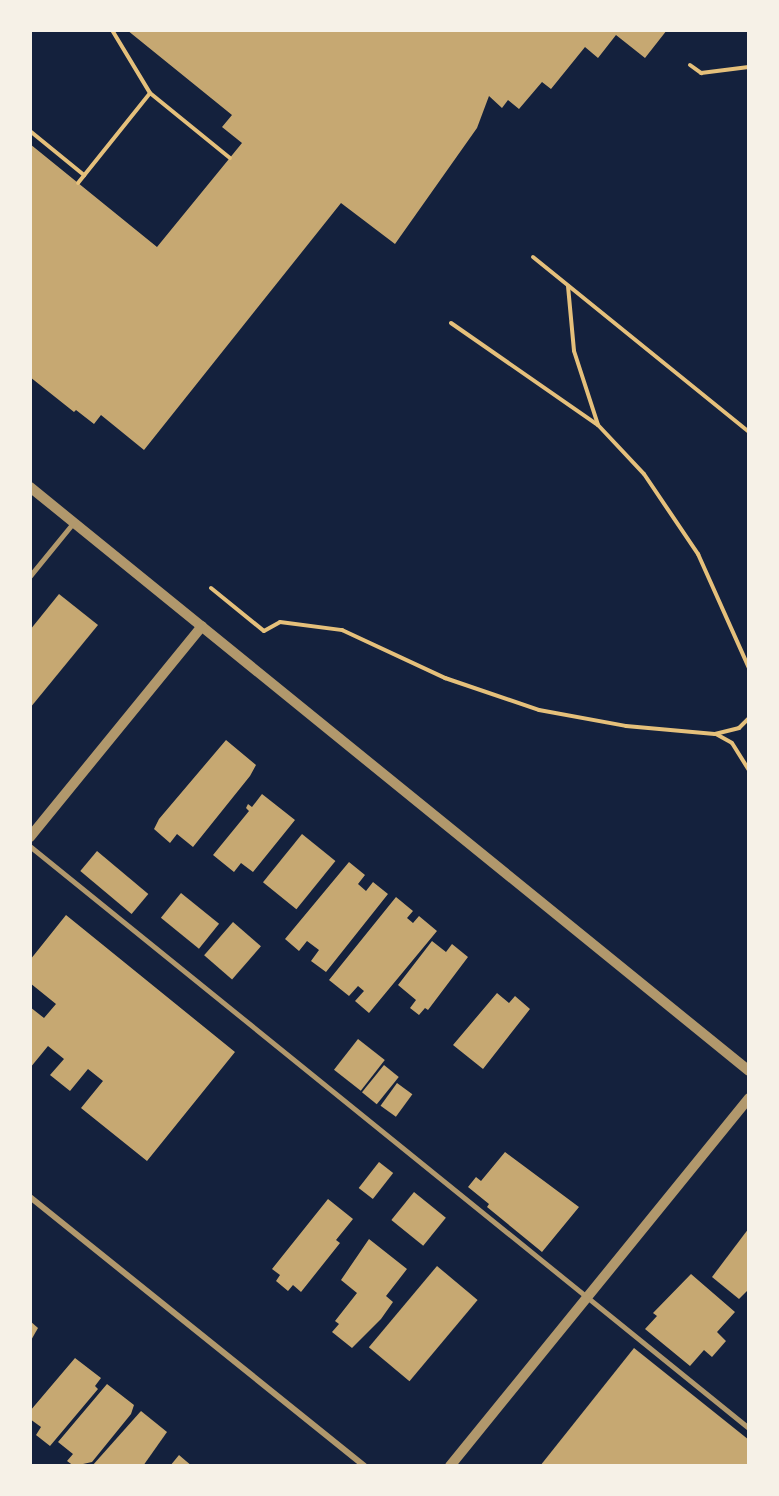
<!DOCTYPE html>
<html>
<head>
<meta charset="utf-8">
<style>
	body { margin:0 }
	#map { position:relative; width:779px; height:1496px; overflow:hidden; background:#14213d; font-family:Raleway,sans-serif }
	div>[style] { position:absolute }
	.building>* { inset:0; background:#c6a872; transform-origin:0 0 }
	.path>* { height:4px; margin:-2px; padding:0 2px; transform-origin:2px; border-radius:2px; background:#e5c07b }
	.service>* { height:4.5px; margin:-2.25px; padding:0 2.25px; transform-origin:2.25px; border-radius:2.25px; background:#b1986c }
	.minor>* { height:6px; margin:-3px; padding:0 3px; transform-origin:3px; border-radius:3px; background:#b1986c }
	.tertiary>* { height:10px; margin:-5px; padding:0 5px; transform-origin:5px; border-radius:5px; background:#b1986c }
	span { translate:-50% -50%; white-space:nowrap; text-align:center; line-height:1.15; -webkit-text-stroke:5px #f6f1e7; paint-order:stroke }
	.frame { position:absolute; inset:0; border:32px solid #f6f1e7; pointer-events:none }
</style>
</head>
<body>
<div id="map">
	<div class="building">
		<i style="clip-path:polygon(127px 30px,667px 30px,645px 58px,616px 35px,598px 58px,585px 47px,551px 89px,542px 82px,519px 109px,508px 100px,502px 108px,489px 96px,477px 128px,395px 244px,341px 203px,144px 450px,101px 415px,94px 424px,76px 410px,74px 412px,30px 377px,30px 144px,157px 247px,242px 143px,222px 127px,232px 115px)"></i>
		<i style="clip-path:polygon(59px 594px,98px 625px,30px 708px,30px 630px)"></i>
		<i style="clip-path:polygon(226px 740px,256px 765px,250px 776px,193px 847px,177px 834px,170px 843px,154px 829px,159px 819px)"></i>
		<i style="clip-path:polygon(262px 794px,295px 820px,253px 872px,241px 863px,234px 872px,213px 855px,249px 811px,246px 808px,248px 804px,252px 807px)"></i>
		<i style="left:302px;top:834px;width:43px;height:62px;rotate:39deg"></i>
		<i style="left:97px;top:851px;width:67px;height:26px;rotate:40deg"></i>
		<i style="clip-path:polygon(349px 862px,365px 875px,358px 884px,366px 891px,373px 882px,388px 894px,326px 972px,311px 961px,319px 950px,307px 941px,299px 951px,285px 939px)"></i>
		<i style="left:181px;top:893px;width:49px;height:32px;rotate:39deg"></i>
		<i style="clip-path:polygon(396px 897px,413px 911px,407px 918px,413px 923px,419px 916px,437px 931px,369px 1013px,355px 1001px,364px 991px,358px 986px,349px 996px,329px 980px)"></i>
		<i style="clip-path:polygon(66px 915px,235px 1052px,147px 1161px,81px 1108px,103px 1081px,88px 1069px,70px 1091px,50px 1075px,64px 1059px,48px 1046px,30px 1068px,30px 1007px,44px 1018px,56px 1004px,30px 983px,30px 960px)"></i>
		<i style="left:233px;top:922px;width:37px;height:44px;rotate:41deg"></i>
		<i style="clip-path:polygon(432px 941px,446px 952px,452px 944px,468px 957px,428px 1010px,425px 1008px,419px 1015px,410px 1008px,416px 1000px,398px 985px)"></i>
		<i style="clip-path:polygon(497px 993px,509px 1003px,515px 996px,530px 1009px,483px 1069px,453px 1045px)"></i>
		<i style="left:358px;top:1039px;width:34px;height:39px;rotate:38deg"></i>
		<i style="left:384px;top:1065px;width:19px;height:35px;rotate:39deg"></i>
		<i style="left:397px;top:1083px;width:19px;height:28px;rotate:36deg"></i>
		<i style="clip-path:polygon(505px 1152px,579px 1207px,542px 1252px,487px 1207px,489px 1204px,468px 1187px,476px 1177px,481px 1181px)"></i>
		<i style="left:379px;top:1162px;width:18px;height:33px;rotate:38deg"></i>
		<i style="left:414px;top:1192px;width:41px;height:36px;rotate:39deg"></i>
		<i style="clip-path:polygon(328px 1199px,353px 1219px,336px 1240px,340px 1243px,301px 1292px,293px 1285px,288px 1291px,276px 1281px,280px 1275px,272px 1269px)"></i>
		<i style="clip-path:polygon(749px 1228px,749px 1289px,739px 1299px,712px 1277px)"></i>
		<i style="clip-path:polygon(369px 1239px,407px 1269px,386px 1296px,393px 1302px,381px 1319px,352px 1348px,332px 1332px,339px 1324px,335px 1321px,357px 1293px,341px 1280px)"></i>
		<i style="left:437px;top:1266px;width:53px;height:106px;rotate:40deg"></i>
		<i style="clip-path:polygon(691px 1274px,735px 1312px,717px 1332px,726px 1341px,712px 1357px,704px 1350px,690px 1366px,645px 1329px,657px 1316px,653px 1313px)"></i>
		<i style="clip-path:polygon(30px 1321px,38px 1328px,30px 1342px)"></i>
		<i style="clip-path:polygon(634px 1348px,749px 1440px,749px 1466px,540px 1466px)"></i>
		<i style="clip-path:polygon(75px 1358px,101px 1378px,95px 1386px,98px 1389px,50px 1446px,36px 1435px,41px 1427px,30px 1419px,30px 1411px)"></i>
		<i style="clip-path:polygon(107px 1384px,134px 1405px,131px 1414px,92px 1462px,74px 1466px,67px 1461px,73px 1454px,58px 1442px)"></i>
		<i style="clip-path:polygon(141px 1411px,167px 1432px,143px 1466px,92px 1466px)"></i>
		<i style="clip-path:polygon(179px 1455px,186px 1461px,192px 1466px,170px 1466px)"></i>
	</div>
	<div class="path">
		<i style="left:112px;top:30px;width:74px;rotate:58.9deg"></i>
		<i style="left:690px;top:65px;width:14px;rotate:36deg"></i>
		<i style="left:701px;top:73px;width:48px;rotate:-7.1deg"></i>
		<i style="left:30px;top:131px;width:70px;rotate:39.2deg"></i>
		<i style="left:78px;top:183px;width:115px;rotate:-51.3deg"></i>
		<i style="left:150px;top:93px;width:103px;rotate:39.1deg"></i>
		<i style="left:533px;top:257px;width:278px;rotate:39deg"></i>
		<i style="left:568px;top:286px;width:65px;rotate:84.7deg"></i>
		<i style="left:574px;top:351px;width:78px;rotate:72deg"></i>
		<i style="left:451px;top:323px;width:179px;rotate:34.8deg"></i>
		<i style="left:598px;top:425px;width:67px;rotate:46.8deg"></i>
		<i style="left:644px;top:474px;width:97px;rotate:56deg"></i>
		<i style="left:698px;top:554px;width:125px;rotate:65.9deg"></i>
		<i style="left:211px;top:588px;width:68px;rotate:39.1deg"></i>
		<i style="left:264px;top:631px;width:18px;rotate:-29deg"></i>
		<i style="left:280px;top:622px;width:63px;rotate:7.4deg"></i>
		<i style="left:342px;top:630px;width:114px;rotate:25deg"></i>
		<i style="left:445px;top:678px;width:99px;rotate:18.8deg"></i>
		<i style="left:539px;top:710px;width:88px;rotate:10.4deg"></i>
		<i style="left:626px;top:726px;width:89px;rotate:5.1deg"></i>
		<i style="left:715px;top:734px;width:25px;rotate:-14deg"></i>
		<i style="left:739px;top:728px;width:14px;rotate:-45deg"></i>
		<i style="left:716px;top:734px;width:18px;rotate:29deg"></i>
		<i style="left:732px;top:743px;width:32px;rotate:58deg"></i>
	</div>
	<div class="service">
		<i style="left:30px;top:576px;width:70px;rotate:-50.8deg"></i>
		<i style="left:30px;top:846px;width:925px;rotate:38.99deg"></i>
	</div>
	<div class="minor">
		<i style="left:30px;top:1197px;width:429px;rotate:38.8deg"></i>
	</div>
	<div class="tertiary">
		<i style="left:30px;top:487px;width:926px;rotate:39.08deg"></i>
		<i style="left:30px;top:837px;width:272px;rotate:-50.8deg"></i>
		<i style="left:450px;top:1466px;width:474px;rotate:-50.9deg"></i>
	</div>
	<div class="frame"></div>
</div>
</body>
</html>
